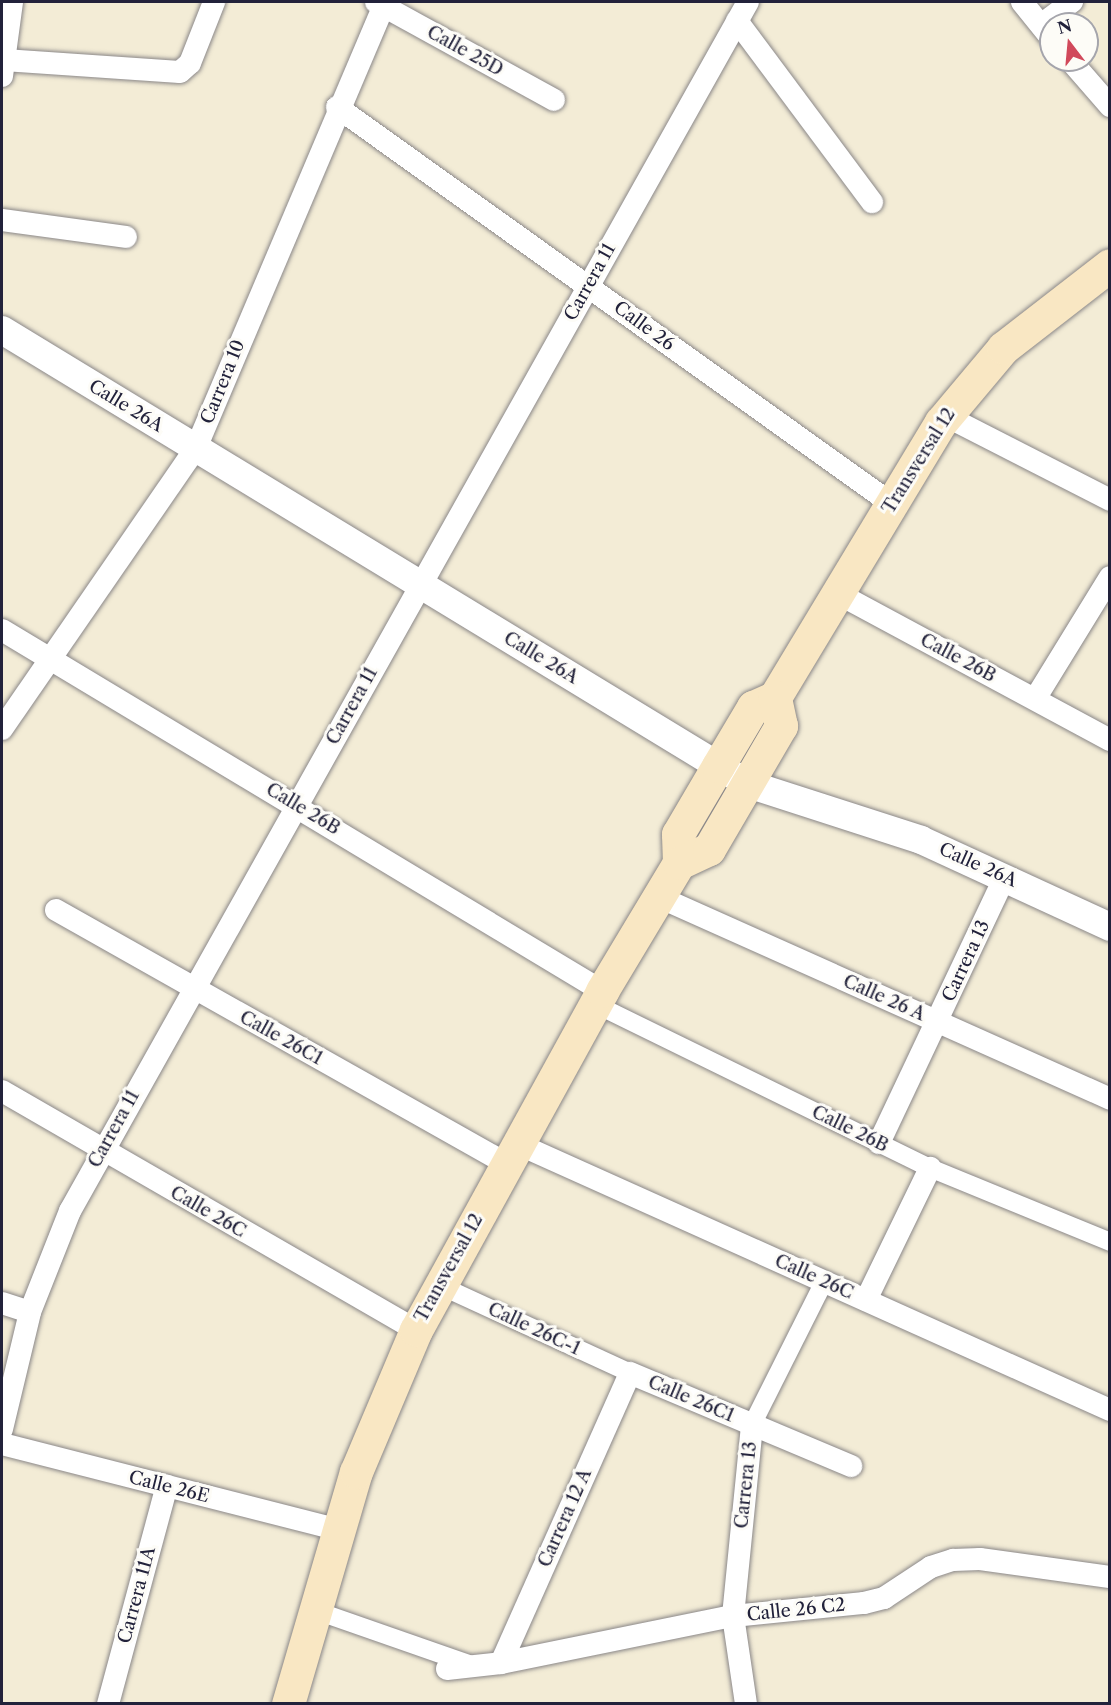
<!DOCTYPE html>
<html>
<head>
<meta charset="utf-8">
<style>
	body { margin:0 }
	#map { position:relative; width:1111px; height:1705px; overflow:hidden; background:#f3ecd6; font-family:"Libre Caslon Text",serif }
	div>[style] { position:absolute }
	.roads { filter:drop-shadow(0 0 2px #8a8788) drop-shadow(0 0 2px #8a8788) }
	.pedestrian>* { height:18px; margin:-9px; padding:0 9px; transform-origin:9px; border-radius:9px; background:#fff }
	.minor>* { height:22px; margin:-11px; padding:0 11px; transform-origin:11px; border-radius:11px; background:#fff }
	.tertiary>* { height:28px; margin:-14px; padding:0 14px; transform-origin:14px; border-radius:14px; background:#fff }
	.secondary>* { height:33px; margin:-16.5px; padding:0 16.5px; transform-origin:16.5px; border-radius:16.5px; background:#f9e7c3 }
	span { translate:-50% -50%; white-space:nowrap; text-align:center; line-height:1.15; -webkit-text-stroke:6px #fdfcf7; paint-order:stroke }
	.street-label { font-size:18px; color:#22223b }
	.frame { position:absolute; inset:0; border:3px solid #22223b; pointer-events:none }
	.north { position:absolute; left:1039px; top:12px; width:60px; height:60px; box-sizing:border-box; background:#fdfcf7; border:2px solid #a5a5ac; border-radius:50%; rotate:344deg; font-size:16px; font-weight:700; line-height:24px; text-align:center; color:#22223b }
	.north::after { content:''; display:block; margin:auto; width:21px; height:27px; background:#d1495b; clip-path:polygon(50% 0,100% 100%,50% 72%,0 100%) }
</style>
</head>
<body>
<div id="map">
	<div class="roads">
		<div class="pedestrian">
			<i style="left:595px;top:1004px;width:373px;rotate:26.1deg"></i>
			<i style="left:930px;top:1168px;width:195px;rotate:22.3deg"></i>
			<i style="left:439px;top:1285px;width:210px;rotate:24.7deg"></i>
			<i style="left:752px;top:1425px;width:160px;rotate:-63.3deg"></i>
			<i style="left:314px;top:1610px;width:167px;rotate:19.2deg"></i>
		</div>
		<div class="minor">
			<i style="left:376px;top:2px;width:203px;rotate:28.8deg"></i>
			<i style="left:1022px;top:2px;width:46px;rotate:51.1deg"></i>
			<i style="left:737px;top:21px;width:226px;rotate:53.3deg"></i>
			<i style="left:1041px;top:25px;width:39px;rotate:-37deg"></i>
			<i style="left:4px;top:60px;width:176px;rotate:3.9deg"></i>
			<i style="left:180px;top:72px;width:13px;rotate:-42deg"></i>
			<i style="left:190px;top:63px;width:66px;rotate:-68.5deg"></i>
			<i style="left:1070px;top:60px;width:61px;rotate:49deg"></i>
			<i style="left:2px;top:76px;width:75px;rotate:-82.3deg"></i>
			<i style="left:337px;top:107px;width:682px;rotate:35.58deg"></i>
			<i style="left:2px;top:220px;width:125px;rotate:7.8deg"></i>
			<i style="left:946px;top:416px;width:184px;rotate:27.1deg"></i>
			<i style="left:837px;top:593px;width:310px;rotate:28.3deg"></i>
			<i style="left:2px;top:630px;width:700px;rotate:31.03deg"></i>
			<i style="left:1035px;top:699px;width:143px;rotate:-58.4deg"></i>
			<i style="left:2px;top:729px;width:341px;rotate:-55.4deg"></i>
			<i style="left:196px;top:448px;width:484px;rotate:-67deg"></i>
			<i style="left:659px;top:897px;width:494px;rotate:24.1deg"></i>
			<i style="left:56px;top:910px;width:518px;rotate:29.39deg"></i>
			<i style="left:2px;top:1091px;width:478px;rotate:30deg"></i>
			<i style="left:879px;top:1143px;width:295px;rotate:-64.7deg"></i>
			<i style="left:518px;top:1144px;width:649px;rotate:24.2deg"></i>
			<i style="left:866px;top:1300px;width:147px;rotate:-64.1deg"></i>
			<i style="left:2px;top:1303px;width:29px;rotate:18deg"></i>
			<i style="left:2px;top:1429px;width:120px;rotate:-76.5deg"></i>
			<i style="left:30px;top:1312px;width:109px;rotate:-68.4deg"></i>
			<i style="left:70px;top:1211px;width:1386px;rotate:-60.72deg"></i>
			<i style="left:2px;top:1444px;width:345px;rotate:14.3deg"></i>
			<i style="left:501px;top:1663px;width:317px;rotate:-66deg"></i>
			<i style="left:630px;top:1373px;width:240px;rotate:22.8deg"></i>
			<i style="left:447px;top:1669px;width:54px;rotate:-6.3deg"></i>
			<i style="left:501px;top:1663px;width:237px;rotate:-11.5deg"></i>
			<i style="left:733px;top:1616px;width:132px;rotate:-5.7deg"></i>
			<i style="left:864px;top:1603px;width:21px;rotate:-14deg"></i>
			<i style="left:884px;top:1598px;width:56px;rotate:-33.4deg"></i>
			<i style="left:931px;top:1567px;width:23px;rotate:-18deg"></i>
			<i style="left:953px;top:1560px;width:27px;rotate:-2deg"></i>
			<i style="left:980px;top:1559px;width:131px;rotate:7.9deg"></i>
			<i style="left:108px;top:1704px;width:226px;rotate:-74.9deg"></i>
			<i style="left:746px;top:1704px;width:89px;rotate:-98.4deg"></i>
			<i style="left:733px;top:1616px;width:192px;rotate:-84.3deg"></i>
		</div>
		<div class="tertiary">
			<i style="left:2px;top:330px;width:873px;rotate:31.32deg"></i>
			<i style="left:748px;top:784px;width:182px;rotate:17.9deg"></i>
			<i style="left:921px;top:840px;width:208px;rotate:24.7deg"></i>
		</div>
		<div class="secondary">
			<i style="left:679px;top:863px;width:29px;rotate:-92deg"></i>
			<i style="left:678px;top:834px;width:79px;rotate:-59.5deg"></i>
			<i style="left:718px;top:766px;width:69px;rotate:-59.3deg"></i>
			<i style="left:753px;top:707px;width:24px;rotate:-24deg"></i>
			<i style="left:775px;top:697px;width:321px;rotate:-58.9deg"></i>
			<i style="left:941px;top:422px;width:97px;rotate:-50deg"></i>
			<i style="left:1003px;top:348px;width:135px;rotate:-37.8deg"></i>
			<i style="left:288px;top:1704px;width:242px;rotate:-73.7deg"></i>
			<i style="left:356px;top:1472px;width:154px;rotate:-67.1deg"></i>
			<i style="left:416px;top:1330px;width:387px;rotate:-61.2deg"></i>
			<i style="left:602px;top:991px;width:149px;rotate:-59deg"></i>
			<i style="left:679px;top:863px;width:33px;rotate:-25deg"></i>
			<i style="left:709px;top:849px;width:143px;rotate:-59.7deg"></i>
			<i style="left:781px;top:726px;width:30px;rotate:-102deg"></i>
		</div>
	</div>
	<div class="street-label">
		<span style="left:465px;top:51px;rotate:29deg">Calle 25D</span>
		<span style="left:590px;top:282px;rotate:-61deg">Carrera 11</span>
		<span style="left:644px;top:326px;rotate:36deg">Calle 26</span>
		<span style="left:223px;top:382px;rotate:-68deg">Carrera 10</span>
		<span style="left:126px;top:406px;rotate:31deg">Calle 26A</span>
		<span style="left:919px;top:461px;rotate:-58deg">Transversal 12</span>
		<span style="left:541px;top:658px;rotate:31deg">Calle 26A</span>
		<span style="left:958px;top:658px;rotate:28deg">Calle 26B</span>
		<span style="left:352px;top:706px;rotate:-61deg">Carrera 11</span>
		<span style="left:303px;top:809px;rotate:31deg">Calle 26B</span>
		<span style="left:978px;top:865px;rotate:24deg">Calle 26A</span>
		<span style="left:966px;top:961px;rotate:-65deg">Carrera 13</span>
		<span style="left:884px;top:998px;rotate:24deg">Calle 26 A</span>
		<span style="left:281px;top:1038px;rotate:29deg">Calle 26C1</span>
		<span style="left:114px;top:1129px;rotate:-61deg">Carrera 11</span>
		<span style="left:850px;top:1129px;rotate:26deg">Calle 26B</span>
		<span style="left:208px;top:1212px;rotate:30deg">Calle 26C</span>
		<span style="left:449px;top:1268px;rotate:-61deg">Transversal 12</span>
		<span style="left:814px;top:1277px;rotate:24deg">Calle 26C</span>
		<span style="left:534px;top:1329px;rotate:25deg">Calle 26C-1</span>
		<span style="left:691px;top:1399px;rotate:23deg">Calle 26C1</span>
		<span style="left:746px;top:1485px;rotate:-84deg">Carrera 13</span>
		<span style="left:169px;top:1487px;rotate:14deg">Calle 26E</span>
		<span style="left:565px;top:1518px;rotate:-66deg">Carrera 12 A</span>
		<span style="left:137px;top:1595px;rotate:-75deg">Carrera 11A</span>
		<span style="left:796px;top:1610px;rotate:-6deg">Calle 26 C2</span>
	</div>
	<div class="frame"></div>
	<div class="north">N</div>
</div>
</body>
</html>
